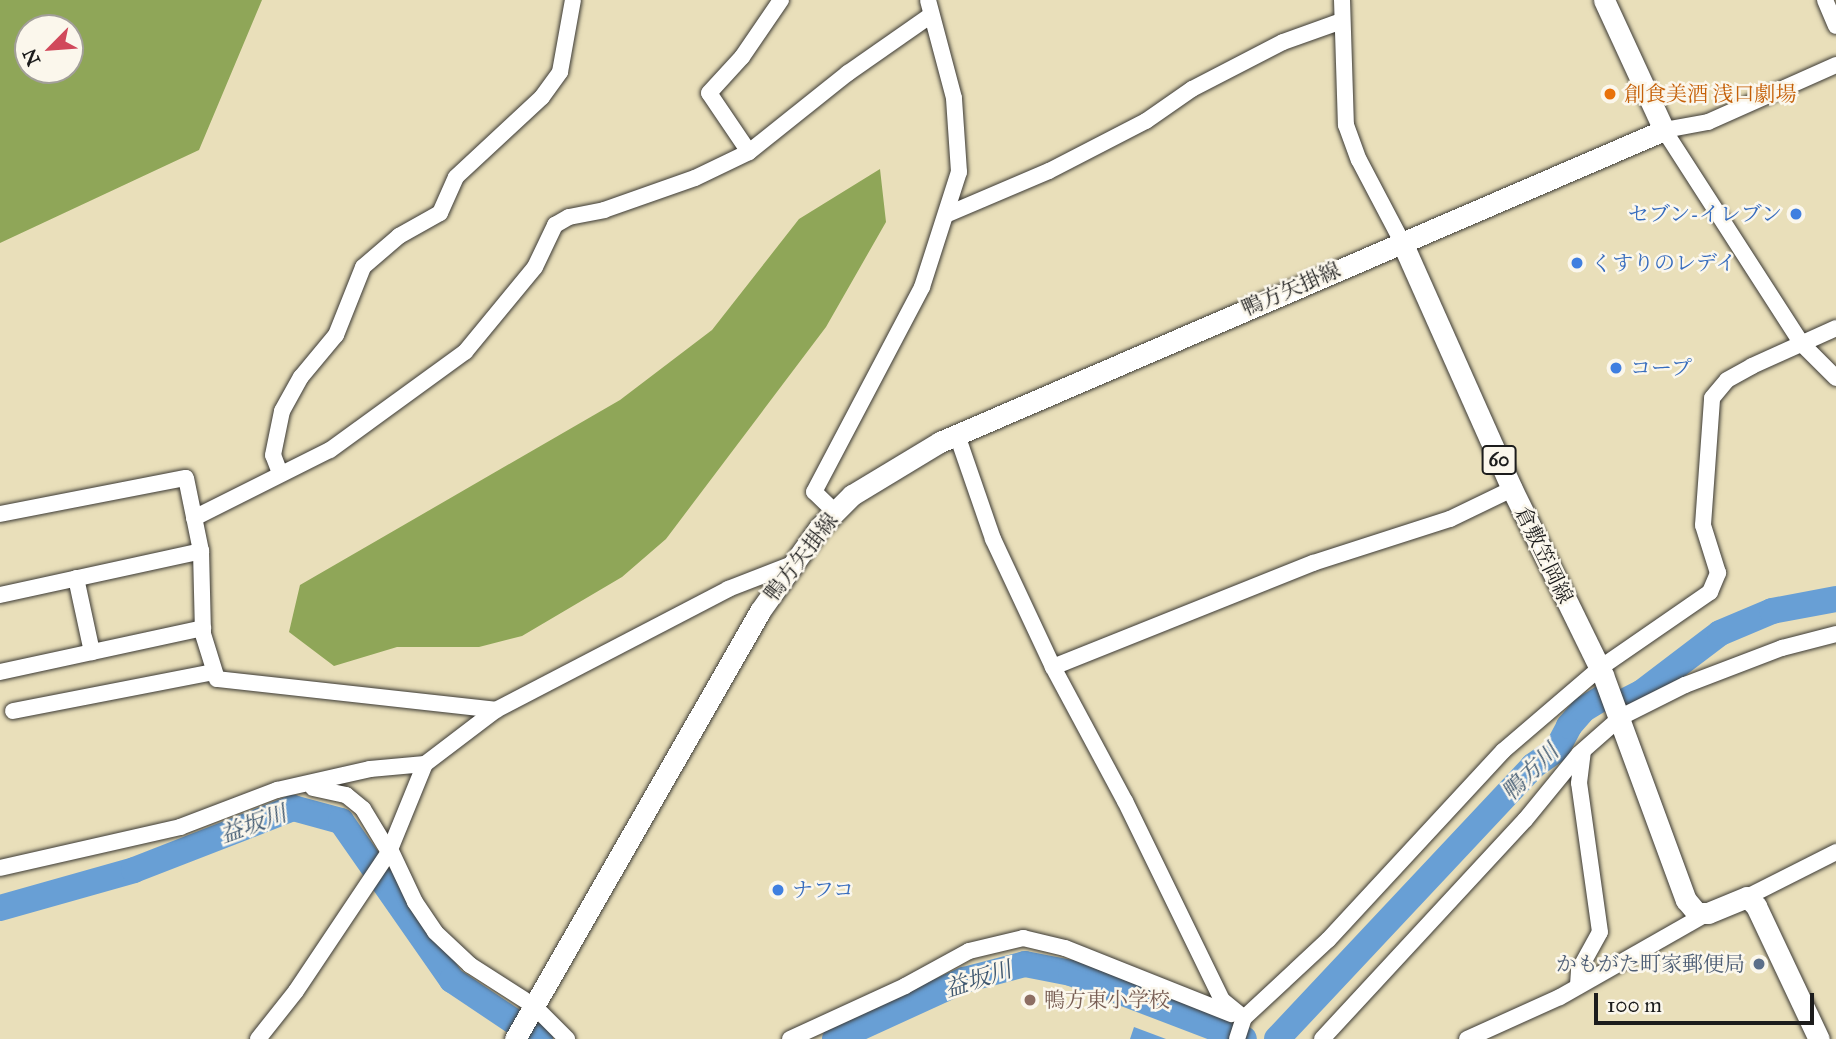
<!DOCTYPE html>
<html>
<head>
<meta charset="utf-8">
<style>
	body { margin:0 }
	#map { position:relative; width:1836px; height:1039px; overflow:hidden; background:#e9dfba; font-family:"IM FELL Great Primer","Noto Serif JP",serif }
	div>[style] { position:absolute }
	.forest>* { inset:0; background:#8fa658 }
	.water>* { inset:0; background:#689fd5 }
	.river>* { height:26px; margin:-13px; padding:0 13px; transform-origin:13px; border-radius:13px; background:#689fd5 }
	.roads { filter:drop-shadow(0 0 2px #3b3934) drop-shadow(0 0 2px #3b3934) }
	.minor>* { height:16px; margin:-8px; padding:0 8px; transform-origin:8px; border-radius:8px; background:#fff }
	.major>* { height:21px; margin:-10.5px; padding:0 10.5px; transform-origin:10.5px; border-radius:10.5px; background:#fff }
	.dots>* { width:19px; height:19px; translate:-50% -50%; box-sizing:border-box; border:4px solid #fbf7ec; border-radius:50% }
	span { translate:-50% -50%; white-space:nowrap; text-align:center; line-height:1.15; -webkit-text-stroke:5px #fbf7ec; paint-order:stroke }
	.shield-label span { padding:2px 5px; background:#fbf7ec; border:2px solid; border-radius:5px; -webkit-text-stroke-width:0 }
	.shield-label { font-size:19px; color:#1c1c1c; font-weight:700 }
	.food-label { font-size:21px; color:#c56008 }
	.left { translate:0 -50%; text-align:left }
	.shop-label { font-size:21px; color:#366cbe }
	.right { translate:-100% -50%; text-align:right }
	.street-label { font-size:21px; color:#1c1c1c }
	.service-label { font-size:21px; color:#4e5e75 }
	.education-label { font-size:21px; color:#785e54 }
	.water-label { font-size:23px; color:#3e576f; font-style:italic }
	.north { position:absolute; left:14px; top:14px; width:70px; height:70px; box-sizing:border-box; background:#fbf7ec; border:2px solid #a29f99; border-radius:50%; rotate:245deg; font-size:19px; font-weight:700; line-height:28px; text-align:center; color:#1c1c1c }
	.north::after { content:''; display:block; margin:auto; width:24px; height:32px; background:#d1495b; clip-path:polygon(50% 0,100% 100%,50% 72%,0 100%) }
	.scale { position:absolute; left:1594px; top:993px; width:220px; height:32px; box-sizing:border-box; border:4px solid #1c1c1c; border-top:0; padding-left:9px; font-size:21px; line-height:24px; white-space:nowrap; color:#1c1c1c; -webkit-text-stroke:5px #fbf7ec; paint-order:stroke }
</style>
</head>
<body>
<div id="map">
	<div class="forest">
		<i style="clip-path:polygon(evenodd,0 0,262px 0,199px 150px,0 243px,0 0,70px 28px,70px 70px,28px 70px,28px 28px,70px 28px)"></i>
		<i style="clip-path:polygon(880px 169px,886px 222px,826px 327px,666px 539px,622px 577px,522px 636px,479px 647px,397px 647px,334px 666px,289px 632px,300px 585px,620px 400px,712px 330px,799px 219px)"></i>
	</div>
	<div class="water">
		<i style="clip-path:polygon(1134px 1027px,1166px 1039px,1130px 1039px)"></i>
	</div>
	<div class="river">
		<i style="left:0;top:908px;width:139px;rotate:-15.8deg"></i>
		<i style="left:134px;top:870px;width:171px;rotate:-21.3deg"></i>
		<i style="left:293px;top:808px;width:50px;rotate:15.2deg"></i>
		<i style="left:341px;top:821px;width:194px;rotate:55.1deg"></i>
		<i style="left:452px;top:980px;width:106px;rotate:33.8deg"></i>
		<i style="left:835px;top:1039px;width:142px;rotate:-24.6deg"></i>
		<i style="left:964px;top:980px;width:63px;rotate:-14.7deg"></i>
		<i style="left:1025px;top:964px;width:47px;rotate:11.1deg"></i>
		<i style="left:1071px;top:973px;width:185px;rotate:20.9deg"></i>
		<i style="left:1277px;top:1039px;width:374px;rotate:-46.8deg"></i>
		<i style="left:1533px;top:766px;width:29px;rotate:-35deg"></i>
		<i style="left:1557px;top:749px;width:26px;rotate:-62deg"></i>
		<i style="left:1569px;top:726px;width:23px;rotate:-49deg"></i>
		<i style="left:1584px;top:709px;width:23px;rotate:-31deg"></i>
		<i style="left:1604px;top:697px;width:18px;rotate:19deg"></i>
		<i style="left:1621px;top:703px;width:22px;rotate:-27deg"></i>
		<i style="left:1641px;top:693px;width:99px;rotate:-37.2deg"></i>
		<i style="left:1720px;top:633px;width:56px;rotate:-22.9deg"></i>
		<i style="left:1772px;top:611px;width:65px;rotate:-10.6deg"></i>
	</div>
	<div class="roads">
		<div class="minor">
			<i style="left:1342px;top:0;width:125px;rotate:88.2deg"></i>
			<i style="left:1346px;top:125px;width:37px;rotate:70deg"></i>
			<i style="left:1359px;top:160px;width:93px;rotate:62.3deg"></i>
			<i style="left:1825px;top:0;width:28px;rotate:67deg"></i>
			<i style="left:1836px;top:65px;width:140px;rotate:156deg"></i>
			<i style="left:1708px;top:122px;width:45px;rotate:169.7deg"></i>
			<i style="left:1664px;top:130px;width:255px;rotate:57.2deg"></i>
			<i style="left:1802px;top:344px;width:48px;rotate:45deg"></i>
			<i style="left:749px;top:152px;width:71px;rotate:-124.1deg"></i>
			<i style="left:709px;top:93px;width:49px;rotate:-47.5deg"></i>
			<i style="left:742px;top:57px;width:69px;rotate:-55.6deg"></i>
			<i style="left:948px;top:214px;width:110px;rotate:-23.1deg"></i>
			<i style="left:1049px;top:171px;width:109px;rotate:-27.3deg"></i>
			<i style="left:1146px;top:121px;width:56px;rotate:-34.8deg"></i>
			<i style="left:1192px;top:89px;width:102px;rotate:-27.3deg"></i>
			<i style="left:1283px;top:42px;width:59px;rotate:-19.7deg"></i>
			<i style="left:957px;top:435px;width:110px;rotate:70.9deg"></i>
			<i style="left:993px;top:539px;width:141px;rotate:64.9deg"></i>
			<i style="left:1053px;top:667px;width:152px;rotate:61.8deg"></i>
			<i style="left:1125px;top:801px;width:221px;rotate:64deg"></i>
			<i style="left:1222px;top:1000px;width:28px;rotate:39deg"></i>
			<i style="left:280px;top:473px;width:19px;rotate:-111deg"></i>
			<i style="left:273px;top:455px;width:45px;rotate:-78.4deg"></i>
			<i style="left:282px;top:411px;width:39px;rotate:-61deg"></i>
			<i style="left:301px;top:377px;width:55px;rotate:-50.2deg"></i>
			<i style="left:336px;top:335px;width:73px;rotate:-68.3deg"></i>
			<i style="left:363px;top:267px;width:48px;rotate:-40.7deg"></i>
			<i style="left:399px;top:236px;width:47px;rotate:-29.3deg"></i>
			<i style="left:440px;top:213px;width:39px;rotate:-66deg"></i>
			<i style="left:456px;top:177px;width:117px;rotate:-42.9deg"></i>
			<i style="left:542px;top:97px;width:31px;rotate:-54deg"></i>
			<i style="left:560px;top:72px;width:73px;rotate:-79.8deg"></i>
			<i style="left:835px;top:512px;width:29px;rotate:-136deg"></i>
			<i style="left:814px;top:492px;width:232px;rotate:-62.2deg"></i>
			<i style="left:922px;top:287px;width:121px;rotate:-72.2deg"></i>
			<i style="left:959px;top:172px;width:74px;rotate:-93.9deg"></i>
			<i style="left:954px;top:98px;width:101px;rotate:-104.9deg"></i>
			<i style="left:0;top:514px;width:189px;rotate:-11deg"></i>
			<i style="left:186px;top:478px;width:75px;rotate:78.4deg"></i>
			<i style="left:201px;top:551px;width:83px;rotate:88.6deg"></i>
			<i style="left:203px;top:634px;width:47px;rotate:72.7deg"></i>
			<i style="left:217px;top:679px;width:281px;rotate:6.3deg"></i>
			<i style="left:194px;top:518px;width:152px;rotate:-26.6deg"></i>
			<i style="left:330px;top:450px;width:167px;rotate:-36deg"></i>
			<i style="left:465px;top:352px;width:110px;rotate:-50.5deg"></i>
			<i style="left:535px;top:267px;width:47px;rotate:-64.5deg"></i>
			<i style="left:555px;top:225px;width:16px;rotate:-30deg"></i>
			<i style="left:569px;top:217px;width:36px;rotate:-11deg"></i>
			<i style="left:604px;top:210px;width:96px;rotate:-19.4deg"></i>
			<i style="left:695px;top:178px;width:60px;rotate:-25.7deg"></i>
			<i style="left:749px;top:152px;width:127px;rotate:-38.6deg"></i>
			<i style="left:848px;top:73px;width:101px;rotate:-34.9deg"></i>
			<i style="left:76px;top:578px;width:76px;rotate:77.8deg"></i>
			<i style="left:0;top:595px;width:206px;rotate:-12.3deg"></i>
			<i style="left:1053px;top:667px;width:280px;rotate:-21.8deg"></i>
			<i style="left:1313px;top:563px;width:144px;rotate:-17.8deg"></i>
			<i style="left:1450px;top:519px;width:69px;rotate:-25.8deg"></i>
			<i style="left:0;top:672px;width:208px;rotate:-12.2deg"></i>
			<i style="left:13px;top:711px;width:205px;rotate:-11deg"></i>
			<i style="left:313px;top:788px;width:34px;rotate:12deg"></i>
			<i style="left:346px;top:795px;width:22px;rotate:39deg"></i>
			<i style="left:363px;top:809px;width:50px;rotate:58.8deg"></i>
			<i style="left:390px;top:849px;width:59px;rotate:64.7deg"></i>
			<i style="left:415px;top:902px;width:36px;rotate:56deg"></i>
			<i style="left:435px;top:932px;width:48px;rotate:43.3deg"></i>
			<i style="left:470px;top:965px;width:76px;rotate:32.6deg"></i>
			<i style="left:534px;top:1006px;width:47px;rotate:45deg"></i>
			<i style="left:0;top:868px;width:185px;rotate:-12.8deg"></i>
			<i style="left:180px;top:827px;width:104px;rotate:-20.9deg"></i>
			<i style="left:277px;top:790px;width:95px;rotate:-12.7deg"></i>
			<i style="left:370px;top:769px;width:55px;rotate:-5.2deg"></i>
			<i style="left:1747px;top:897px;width:100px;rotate:-26.8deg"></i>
			<i style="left:1578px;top:985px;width:15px;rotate:-86deg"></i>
			<i style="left:1579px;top:970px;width:43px;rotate:-61.1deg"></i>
			<i style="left:1600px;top:932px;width:150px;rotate:-98deg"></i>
			<i style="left:1579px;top:783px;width:32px;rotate:-83deg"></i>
			<i style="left:258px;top:1039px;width:61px;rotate:-51.6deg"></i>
			<i style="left:296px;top:991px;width:167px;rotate:-56.2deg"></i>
			<i style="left:389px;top:852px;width:95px;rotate:-67.8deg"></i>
			<i style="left:425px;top:764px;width:89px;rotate:-37.3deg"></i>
			<i style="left:496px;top:710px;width:262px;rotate:-27.5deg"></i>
			<i style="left:728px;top:589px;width:66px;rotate:-21.2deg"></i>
			<i style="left:790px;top:1039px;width:127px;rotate:-24.7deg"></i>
			<i style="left:905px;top:986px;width:73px;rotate:-28.7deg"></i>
			<i style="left:969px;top:951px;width:56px;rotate:-13.5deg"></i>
			<i style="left:1023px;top:938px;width:43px;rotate:13.4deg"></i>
			<i style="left:1065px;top:948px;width:179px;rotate:21.7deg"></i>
			<i style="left:1237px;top:1039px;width:22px;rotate:-72deg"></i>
			<i style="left:1244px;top:1018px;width:115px;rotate:-42.9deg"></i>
			<i style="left:1328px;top:940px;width:258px;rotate:-47.2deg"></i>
			<i style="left:1503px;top:751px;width:128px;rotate:-40.6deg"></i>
			<i style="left:1600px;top:668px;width:134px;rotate:-34.6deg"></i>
			<i style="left:1710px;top:592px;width:21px;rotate:-67deg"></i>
			<i style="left:1718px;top:573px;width:50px;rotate:-107.4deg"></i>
			<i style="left:1703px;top:525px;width:127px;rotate:-85.9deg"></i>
			<i style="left:1712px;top:398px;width:23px;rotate:-50deg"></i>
			<i style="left:1727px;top:380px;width:29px;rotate:-29deg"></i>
			<i style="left:1752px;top:366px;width:92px;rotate:-24.3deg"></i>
			<i style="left:1322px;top:1039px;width:299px;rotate:-47.2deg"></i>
			<i style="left:1525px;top:820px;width:85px;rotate:-50.7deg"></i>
			<i style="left:1579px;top:754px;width:56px;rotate:-41.4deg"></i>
			<i style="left:1621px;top:717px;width:72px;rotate:-26.6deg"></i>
			<i style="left:1685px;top:685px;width:104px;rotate:-20.9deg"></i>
			<i style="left:1782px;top:648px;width:56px;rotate:-14.5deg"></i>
			<i style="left:1467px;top:1039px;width:102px;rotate:-24.3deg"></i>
			<i style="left:1560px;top:997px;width:170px;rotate:-29.6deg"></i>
		</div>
		<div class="major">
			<i style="left:1402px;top:242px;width:270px;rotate:66deg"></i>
			<i style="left:1512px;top:489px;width:207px;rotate:63.9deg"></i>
			<i style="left:1603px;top:675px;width:240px;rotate:69.8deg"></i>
			<i style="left:1686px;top:900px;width:17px;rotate:50deg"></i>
			<i style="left:1697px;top:913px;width:11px"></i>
			<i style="left:1708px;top:913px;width:42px;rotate:-22.3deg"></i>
			<i style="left:1747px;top:897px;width:13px;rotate:45deg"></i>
			<i style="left:1756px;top:906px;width:147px;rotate:64.7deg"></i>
			<i style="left:515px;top:1039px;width:493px;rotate:-60.2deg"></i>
			<i style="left:760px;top:611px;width:102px;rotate:-54.6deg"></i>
			<i style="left:819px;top:528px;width:47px;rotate:-45deg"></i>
			<i style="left:852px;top:495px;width:103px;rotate:-31.1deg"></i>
			<i style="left:940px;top:442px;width:788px;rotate:-23.31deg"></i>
			<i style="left:1664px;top:130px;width:143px;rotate:-114.8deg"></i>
		</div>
	</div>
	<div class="dots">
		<i style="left:1610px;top:94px;background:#e8710a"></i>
		<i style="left:1796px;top:214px;background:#3f7fe0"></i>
		<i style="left:1577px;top:263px;background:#3f7fe0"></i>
		<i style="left:1616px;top:368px;background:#3f7fe0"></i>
		<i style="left:778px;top:890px;background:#3f7fe0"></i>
		<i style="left:1759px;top:964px;background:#5c6f8a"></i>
		<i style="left:1030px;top:1000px;background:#8d6e63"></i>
	</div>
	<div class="shield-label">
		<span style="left:1499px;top:460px">60</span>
	</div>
	<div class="food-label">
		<span class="left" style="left:1624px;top:94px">創食美酒 浅口劇場</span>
	</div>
	<div class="shop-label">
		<span class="right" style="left:1782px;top:214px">セブン-イレブン</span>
		<span class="left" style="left:1591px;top:263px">くすりのレデイ</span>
		<span class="left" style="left:1630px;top:368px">コープ</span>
		<span class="left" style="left:792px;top:890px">ナフコ</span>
	</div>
	<div class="street-label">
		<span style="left:1291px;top:289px;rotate:-23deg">鴨方矢掛線</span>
		<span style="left:1544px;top:555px;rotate:64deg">倉敷笠岡線</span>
		<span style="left:801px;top:557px;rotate:-52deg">鴨方矢掛線</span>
	</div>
	<div class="service-label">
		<span class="right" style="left:1745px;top:964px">かもがた町家郵便局</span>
	</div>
	<div class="education-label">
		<span class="left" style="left:1044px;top:1000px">鴨方東小学校</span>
	</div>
	<div class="water-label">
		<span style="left:1530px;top:772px;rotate:-45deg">鴨方川</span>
		<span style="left:253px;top:824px;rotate:-20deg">益坂川</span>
		<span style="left:978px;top:979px;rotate:-18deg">益坂川</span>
	</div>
	<div class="north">N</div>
	<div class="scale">100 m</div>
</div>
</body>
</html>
